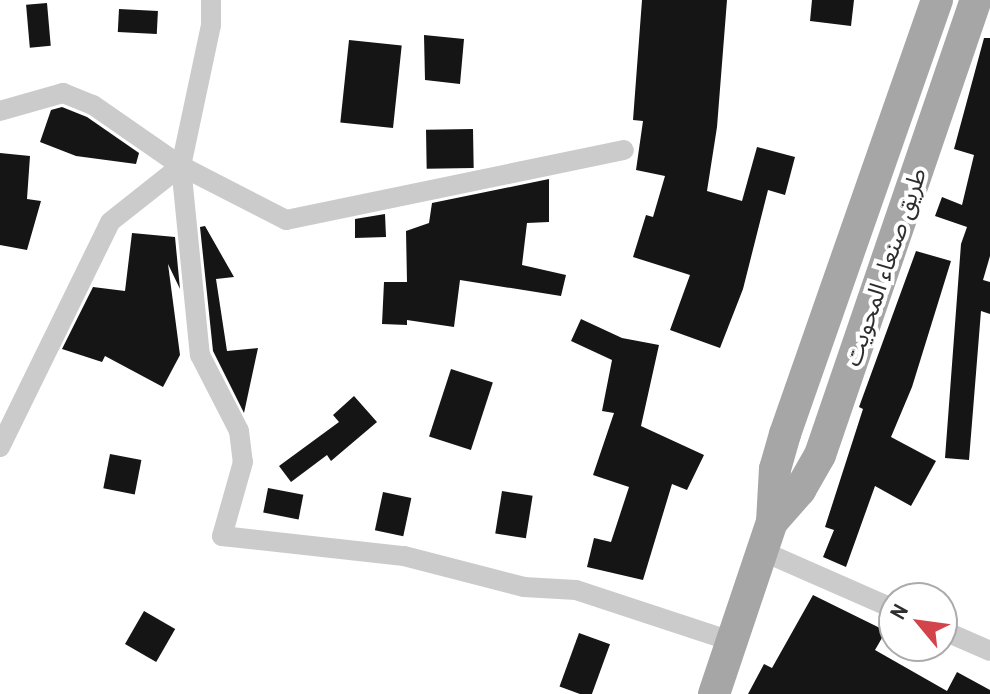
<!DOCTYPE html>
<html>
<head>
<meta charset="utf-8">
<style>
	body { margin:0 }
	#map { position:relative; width:990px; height:694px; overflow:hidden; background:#fff; font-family:"Archivo Narrow","Noto Sans Arabic",sans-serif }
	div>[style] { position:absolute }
	.building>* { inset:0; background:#151515; transform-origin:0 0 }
	.minor>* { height:20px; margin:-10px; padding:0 10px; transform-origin:10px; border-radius:10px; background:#cbcbcb }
	.primary>* { height:32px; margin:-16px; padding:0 16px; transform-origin:16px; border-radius:16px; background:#a6a6a6 }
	span { translate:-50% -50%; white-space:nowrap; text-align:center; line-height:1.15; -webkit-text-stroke:8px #fff; paint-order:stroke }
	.street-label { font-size:24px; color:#2e2e2e }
	.north { position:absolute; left:878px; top:582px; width:80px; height:80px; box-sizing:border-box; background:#fff; border:2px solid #ababab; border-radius:50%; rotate:299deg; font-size:22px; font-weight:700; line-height:32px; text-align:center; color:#2e2e2e }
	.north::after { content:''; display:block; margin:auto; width:28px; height:36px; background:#d3434a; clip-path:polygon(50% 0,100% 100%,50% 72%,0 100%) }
</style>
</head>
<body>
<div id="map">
	<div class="building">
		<i style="clip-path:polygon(642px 0,727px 0,717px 127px,707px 191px,742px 201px,757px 147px,795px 157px,785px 195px,768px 190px,743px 289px,720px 348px,670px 330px,690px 275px,633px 257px,646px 215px,653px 217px,665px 176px,636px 170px,643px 121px,633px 120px)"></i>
		<i style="clip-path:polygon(812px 0,854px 0,851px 26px,810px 21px)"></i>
		<i style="left:47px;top:3px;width:43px;height:21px;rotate:85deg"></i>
		<i style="left:119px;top:9px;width:39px;height:23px;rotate:3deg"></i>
		<i style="clip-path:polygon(424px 35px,464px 39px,460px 84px,425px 80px)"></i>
		<i style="clip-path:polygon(984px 38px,990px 38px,990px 256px,983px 280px,990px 282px,990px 314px,981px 311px,969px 460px,945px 458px,961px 244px,967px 227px,935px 216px,942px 197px,962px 205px,974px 155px,954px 149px)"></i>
		<i style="left:349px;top:40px;width:53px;height:83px;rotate:6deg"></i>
		<i style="clip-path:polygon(62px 107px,87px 117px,139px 153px,136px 164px,76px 156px,40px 142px,51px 110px)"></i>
		<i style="left:473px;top:129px;width:39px;height:47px;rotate:89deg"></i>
		<i style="clip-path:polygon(0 153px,30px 156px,27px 199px,41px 201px,27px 250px,0 245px)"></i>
		<i style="clip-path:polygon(549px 179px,549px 222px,527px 223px,522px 265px,566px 275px,561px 296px,460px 280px,454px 327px,407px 320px,407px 325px,382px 324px,384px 282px,407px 282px,406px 231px,429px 223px,432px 203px)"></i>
		<i style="clip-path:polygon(385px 214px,386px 237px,355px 238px,355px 219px)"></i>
		<i style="clip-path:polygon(205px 226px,234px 277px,216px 279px,227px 351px,258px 348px,244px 413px,213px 351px,200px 227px)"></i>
		<i style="clip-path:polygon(132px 233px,175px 237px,180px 289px,168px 264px,180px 355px,163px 387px,105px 356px,102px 362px,62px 349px,93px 287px,125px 291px)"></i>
		<i style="clip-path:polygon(916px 251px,951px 261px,912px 387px,891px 437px,936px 461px,911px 506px,875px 486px,846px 567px,823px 557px,834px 530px,825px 527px,863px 409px,859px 407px)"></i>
		<i style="clip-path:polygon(581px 319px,622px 338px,659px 345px,641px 426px,704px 455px,687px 490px,672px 484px,643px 580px,587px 567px,594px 538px,611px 542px,629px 487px,593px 475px,614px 413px,602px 411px,612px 360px,571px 341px)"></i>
		<i style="left:451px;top:369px;width:44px;height:71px;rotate:18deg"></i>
		<i style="clip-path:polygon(354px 396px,377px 422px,331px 461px,327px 455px,291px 482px,279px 466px,339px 422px,333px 415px)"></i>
		<i style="left:110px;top:454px;width:32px;height:35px;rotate:11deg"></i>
		<i style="left:268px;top:488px;width:36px;height:25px;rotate:11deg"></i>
		<i style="left:502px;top:491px;width:31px;height:43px;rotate:9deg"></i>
		<i style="left:383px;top:492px;width:29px;height:39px;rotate:12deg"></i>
		<i style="clip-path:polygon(813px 595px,886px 631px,875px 650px,947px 691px,957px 672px,990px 690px,990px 694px,748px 694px,764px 664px,772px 668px)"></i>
		<i style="left:144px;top:611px;width:36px;height:38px;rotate:30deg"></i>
		<i style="left:579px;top:633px;width:33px;height:57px;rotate:20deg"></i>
	</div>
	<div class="minor">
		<i style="left:211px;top:0;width:25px;rotate:90deg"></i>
		<i style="left:211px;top:25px;width:144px;rotate:102deg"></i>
		<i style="left:181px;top:166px;width:190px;rotate:84.3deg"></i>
		<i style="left:200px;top:355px;width:85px;rotate:62.8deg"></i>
		<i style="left:239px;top:431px;width:31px;rotate:83deg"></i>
		<i style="left:243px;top:462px;width:77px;rotate:105.8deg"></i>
		<i style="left:222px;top:536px;width:183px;rotate:6.3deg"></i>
		<i style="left:404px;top:556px;width:124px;rotate:14.5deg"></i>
		<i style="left:524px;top:587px;width:52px;rotate:3.3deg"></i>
		<i style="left:576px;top:590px;width:163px;rotate:18.2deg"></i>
		<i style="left:0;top:111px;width:66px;rotate:-15.9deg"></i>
		<i style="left:63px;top:93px;width:32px;rotate:22deg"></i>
		<i style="left:93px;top:105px;width:107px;rotate:34.7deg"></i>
		<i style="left:181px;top:166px;width:118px;rotate:27.2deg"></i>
		<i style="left:286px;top:220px;width:345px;rotate:-11.7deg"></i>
		<i style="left:0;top:447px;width:250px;rotate:-63.9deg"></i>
		<i style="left:110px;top:222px;width:90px;rotate:-38.3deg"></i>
		<i style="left:762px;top:551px;width:144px;rotate:23.7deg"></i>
		<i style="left:942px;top:630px;width:52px;rotate:23.6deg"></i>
	</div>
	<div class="primary">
		<i style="left:772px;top:522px;width:43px;rotate:-48.8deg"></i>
		<i style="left:800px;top:490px;width:40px;rotate:-60.3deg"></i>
		<i style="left:820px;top:455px;width:481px;rotate:-71.1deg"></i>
		<i style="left:714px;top:694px;width:182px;rotate:-71.4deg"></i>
		<i style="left:772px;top:522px;width:53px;rotate:-86.8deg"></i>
		<i style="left:775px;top:469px;width:36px;rotate:-74deg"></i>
		<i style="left:785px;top:434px;width:460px;rotate:-70.7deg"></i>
	</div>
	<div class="street-label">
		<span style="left:885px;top:267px;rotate:-71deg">طريق صنعاء المحويت</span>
	</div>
	<div class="north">N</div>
</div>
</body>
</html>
